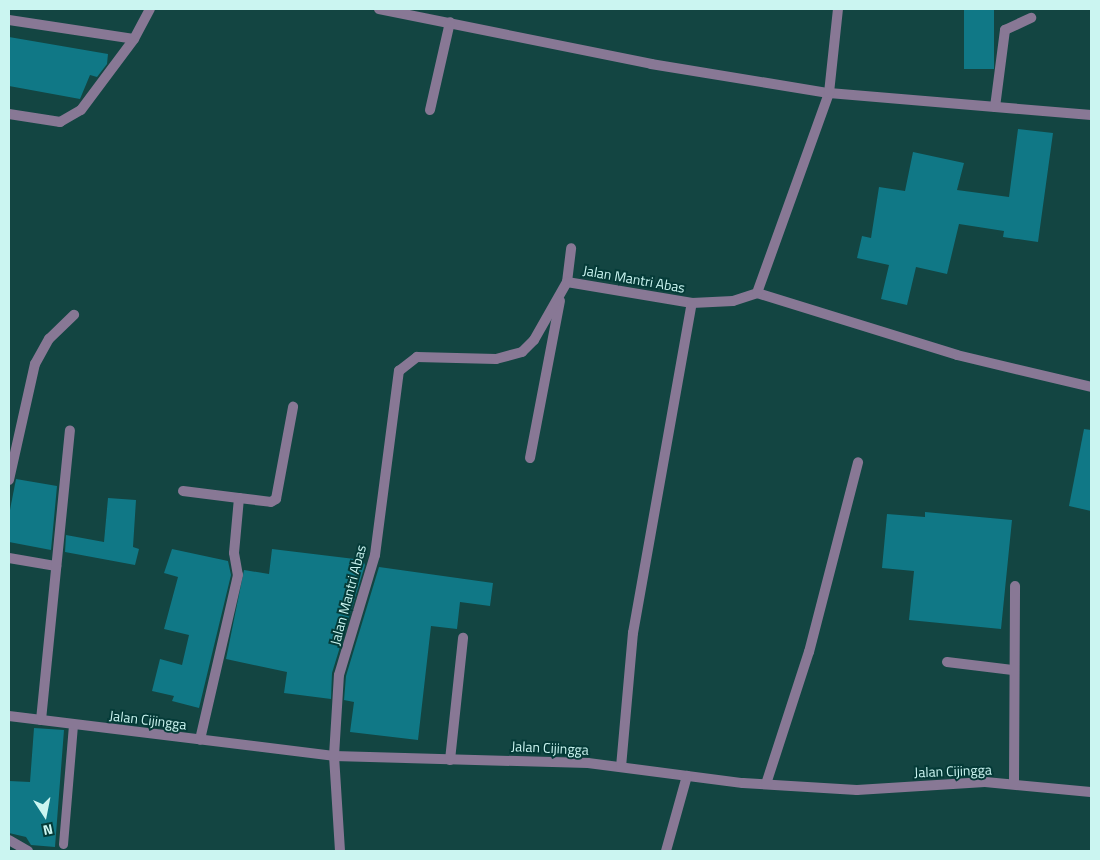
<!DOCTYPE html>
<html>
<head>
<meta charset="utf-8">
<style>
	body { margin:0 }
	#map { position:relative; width:1100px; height:860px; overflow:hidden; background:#134542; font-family:"Titillium Web",sans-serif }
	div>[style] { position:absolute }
	.building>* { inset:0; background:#107886; transform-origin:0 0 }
	.service>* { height:9px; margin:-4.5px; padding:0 4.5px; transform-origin:4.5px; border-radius:4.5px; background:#887895 }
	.minor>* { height:10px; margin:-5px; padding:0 5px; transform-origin:5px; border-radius:5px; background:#887895 }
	span { translate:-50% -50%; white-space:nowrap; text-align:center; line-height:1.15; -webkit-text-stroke:4px #053b38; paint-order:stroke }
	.street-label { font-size:14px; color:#cbf5f1 }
	.frame { position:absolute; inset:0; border:10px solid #cbf5f1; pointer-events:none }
	.north { position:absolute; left:20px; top:790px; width:50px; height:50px; -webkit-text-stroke:4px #053b38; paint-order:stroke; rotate:169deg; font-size:14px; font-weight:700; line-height:20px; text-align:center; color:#cbf5f1 }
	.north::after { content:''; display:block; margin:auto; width:18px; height:22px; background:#cbf5f1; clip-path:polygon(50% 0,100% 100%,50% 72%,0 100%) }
</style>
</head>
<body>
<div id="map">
	<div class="building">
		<i style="left:964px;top:9px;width:30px;height:60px"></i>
		<i style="clip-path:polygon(9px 37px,108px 54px,107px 64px,97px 77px,90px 75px,80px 99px,9px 86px)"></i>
		<i style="clip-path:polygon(1018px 129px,1053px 133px,1038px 242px,1003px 237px,1004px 231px,959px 224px,947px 274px,916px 267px,907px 305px,881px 299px,889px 265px,857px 258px,862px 236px,871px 238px,879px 187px,905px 191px,913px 152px,964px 163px,957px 190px,1009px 197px)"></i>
		<i style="clip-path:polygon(1084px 429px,1091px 430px,1091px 511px,1069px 506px)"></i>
		<i style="clip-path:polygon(16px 479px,57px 486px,51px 550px,9px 542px,9px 515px)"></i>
		<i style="clip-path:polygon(108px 498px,136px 500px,133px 547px,139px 549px,135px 565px,65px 552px,66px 535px,104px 542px)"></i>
		<i style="clip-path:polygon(925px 512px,1012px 520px,1001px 629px,909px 620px,914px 571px,882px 568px,887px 514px,925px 517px)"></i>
		<i style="clip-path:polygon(172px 549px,228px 561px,231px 575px,199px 708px,172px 701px,174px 696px,152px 691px,160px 659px,182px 665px,189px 635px,164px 629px,178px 577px,164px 573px)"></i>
		<i style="clip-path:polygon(272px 549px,363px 560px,365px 565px,332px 673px,331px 699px,284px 693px,287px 672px,226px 659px,244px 570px,269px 574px)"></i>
		<i style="clip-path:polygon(379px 567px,493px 583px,490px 606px,460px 602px,457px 629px,431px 626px,418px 740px,350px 732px,354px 702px,344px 700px,346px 676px)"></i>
		<i style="clip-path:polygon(34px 728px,64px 730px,55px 847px,31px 845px,26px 837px,9px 833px,9px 781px,30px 782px)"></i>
	</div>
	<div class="service">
		<i style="left:63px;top:844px;width:120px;rotate:-85.2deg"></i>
	</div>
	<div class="minor">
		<i style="left:379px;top:9px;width:278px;rotate:11.4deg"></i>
		<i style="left:651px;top:64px;width:180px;rotate:9.3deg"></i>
		<i style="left:829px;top:93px;width:263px;rotate:4.8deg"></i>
		<i style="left:9px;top:20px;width:126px;rotate:8.6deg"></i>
		<i style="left:995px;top:107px;width:78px;rotate:-82.6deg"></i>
		<i style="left:1005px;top:30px;width:29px;rotate:-25deg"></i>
		<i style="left:430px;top:110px;width:90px;rotate:-77.2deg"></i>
		<i style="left:9px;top:114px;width:52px;rotate:8.9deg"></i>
		<i style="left:60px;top:122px;width:24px;rotate:-30deg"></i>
		<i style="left:81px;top:110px;width:89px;rotate:-53.3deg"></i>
		<i style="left:134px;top:39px;width:34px;rotate:-62deg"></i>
		<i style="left:567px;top:282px;width:34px;rotate:-83deg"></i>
		<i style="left:757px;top:293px;width:209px;rotate:17.2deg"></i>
		<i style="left:957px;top:355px;width:138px;rotate:13.4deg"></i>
		<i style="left:530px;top:458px;width:160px;rotate:-79.2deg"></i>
		<i style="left:9px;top:480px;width:119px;rotate:-77.4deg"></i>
		<i style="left:35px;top:364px;width:29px;rotate:-61deg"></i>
		<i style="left:49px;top:339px;width:35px;rotate:-44deg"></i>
		<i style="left:183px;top:491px;width:56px;rotate:7.1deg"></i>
		<i style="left:239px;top:498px;width:55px;rotate:95.2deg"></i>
		<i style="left:234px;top:553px;width:22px;rotate:80deg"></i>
		<i style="left:238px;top:575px;width:169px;rotate:103deg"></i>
		<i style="left:239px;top:498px;width:32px;rotate:7deg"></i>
		<i style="left:271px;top:502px;width:6px;rotate:-31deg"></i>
		<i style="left:276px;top:499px;width:94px;rotate:-79.5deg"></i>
		<i style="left:9px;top:558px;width:48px;rotate:9.7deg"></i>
		<i style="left:947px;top:662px;width:66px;rotate:6.9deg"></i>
		<i style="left:9px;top:716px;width:327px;rotate:7deg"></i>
		<i style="left:334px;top:756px;width:254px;rotate:1.6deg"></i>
		<i style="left:588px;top:763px;width:156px;rotate:7.4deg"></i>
		<i style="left:743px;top:783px;width:114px;rotate:3.5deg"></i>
		<i style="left:857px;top:790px;width:128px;rotate:-3.6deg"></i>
		<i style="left:985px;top:782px;width:106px;rotate:5.4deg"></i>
		<i style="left:41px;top:720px;width:291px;rotate:-84.3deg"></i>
		<i style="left:450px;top:760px;width:123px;rotate:-83.9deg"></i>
		<i style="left:621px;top:767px;width:135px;rotate:-84.9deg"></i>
		<i style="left:633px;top:633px;width:335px;rotate:-79.9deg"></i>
		<i style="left:766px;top:784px;width:139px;rotate:-72deg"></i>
		<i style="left:809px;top:652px;width:196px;rotate:-75.5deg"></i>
		<i style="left:1014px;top:784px;width:198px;rotate:-89.7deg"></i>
		<i style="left:9px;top:840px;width:22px;rotate:30deg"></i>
		<i style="left:340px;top:851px;width:95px;rotate:-93.6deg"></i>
		<i style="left:334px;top:756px;width:81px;rotate:-86.5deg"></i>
		<i style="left:339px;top:675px;width:125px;rotate:-73.3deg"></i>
		<i style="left:375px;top:555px;width:186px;rotate:-82.6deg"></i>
		<i style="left:399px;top:371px;width:23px;rotate:-38deg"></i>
		<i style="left:417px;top:357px;width:79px;rotate:1.5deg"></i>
		<i style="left:496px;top:359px;width:27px;rotate:-15deg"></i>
		<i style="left:522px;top:352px;width:17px;rotate:-45deg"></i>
		<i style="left:534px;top:340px;width:67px;rotate:-60.4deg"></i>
		<i style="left:567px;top:282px;width:127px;rotate:9.5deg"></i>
		<i style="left:692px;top:303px;width:41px;rotate:-2.8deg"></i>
		<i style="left:733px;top:301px;width:25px;rotate:-18deg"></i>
		<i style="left:757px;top:293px;width:213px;rotate:-70.2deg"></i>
		<i style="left:829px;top:93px;width:84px;rotate:-83.9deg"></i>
		<i style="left:666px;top:851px;width:78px;rotate:-74.4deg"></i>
	</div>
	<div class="street-label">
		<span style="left:634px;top:279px;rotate:10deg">Jalan Mantri Abas</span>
		<span style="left:348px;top:595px;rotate:-75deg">Jalan Mantri Abas</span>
		<span style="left:148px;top:720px;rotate:7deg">Jalan Cijingga</span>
		<span style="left:550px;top:748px;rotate:3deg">Jalan Cijingga</span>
		<span style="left:953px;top:771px;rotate:-2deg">Jalan Cijingga</span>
	</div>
	<div class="frame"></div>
	<div class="north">N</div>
</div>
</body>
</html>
